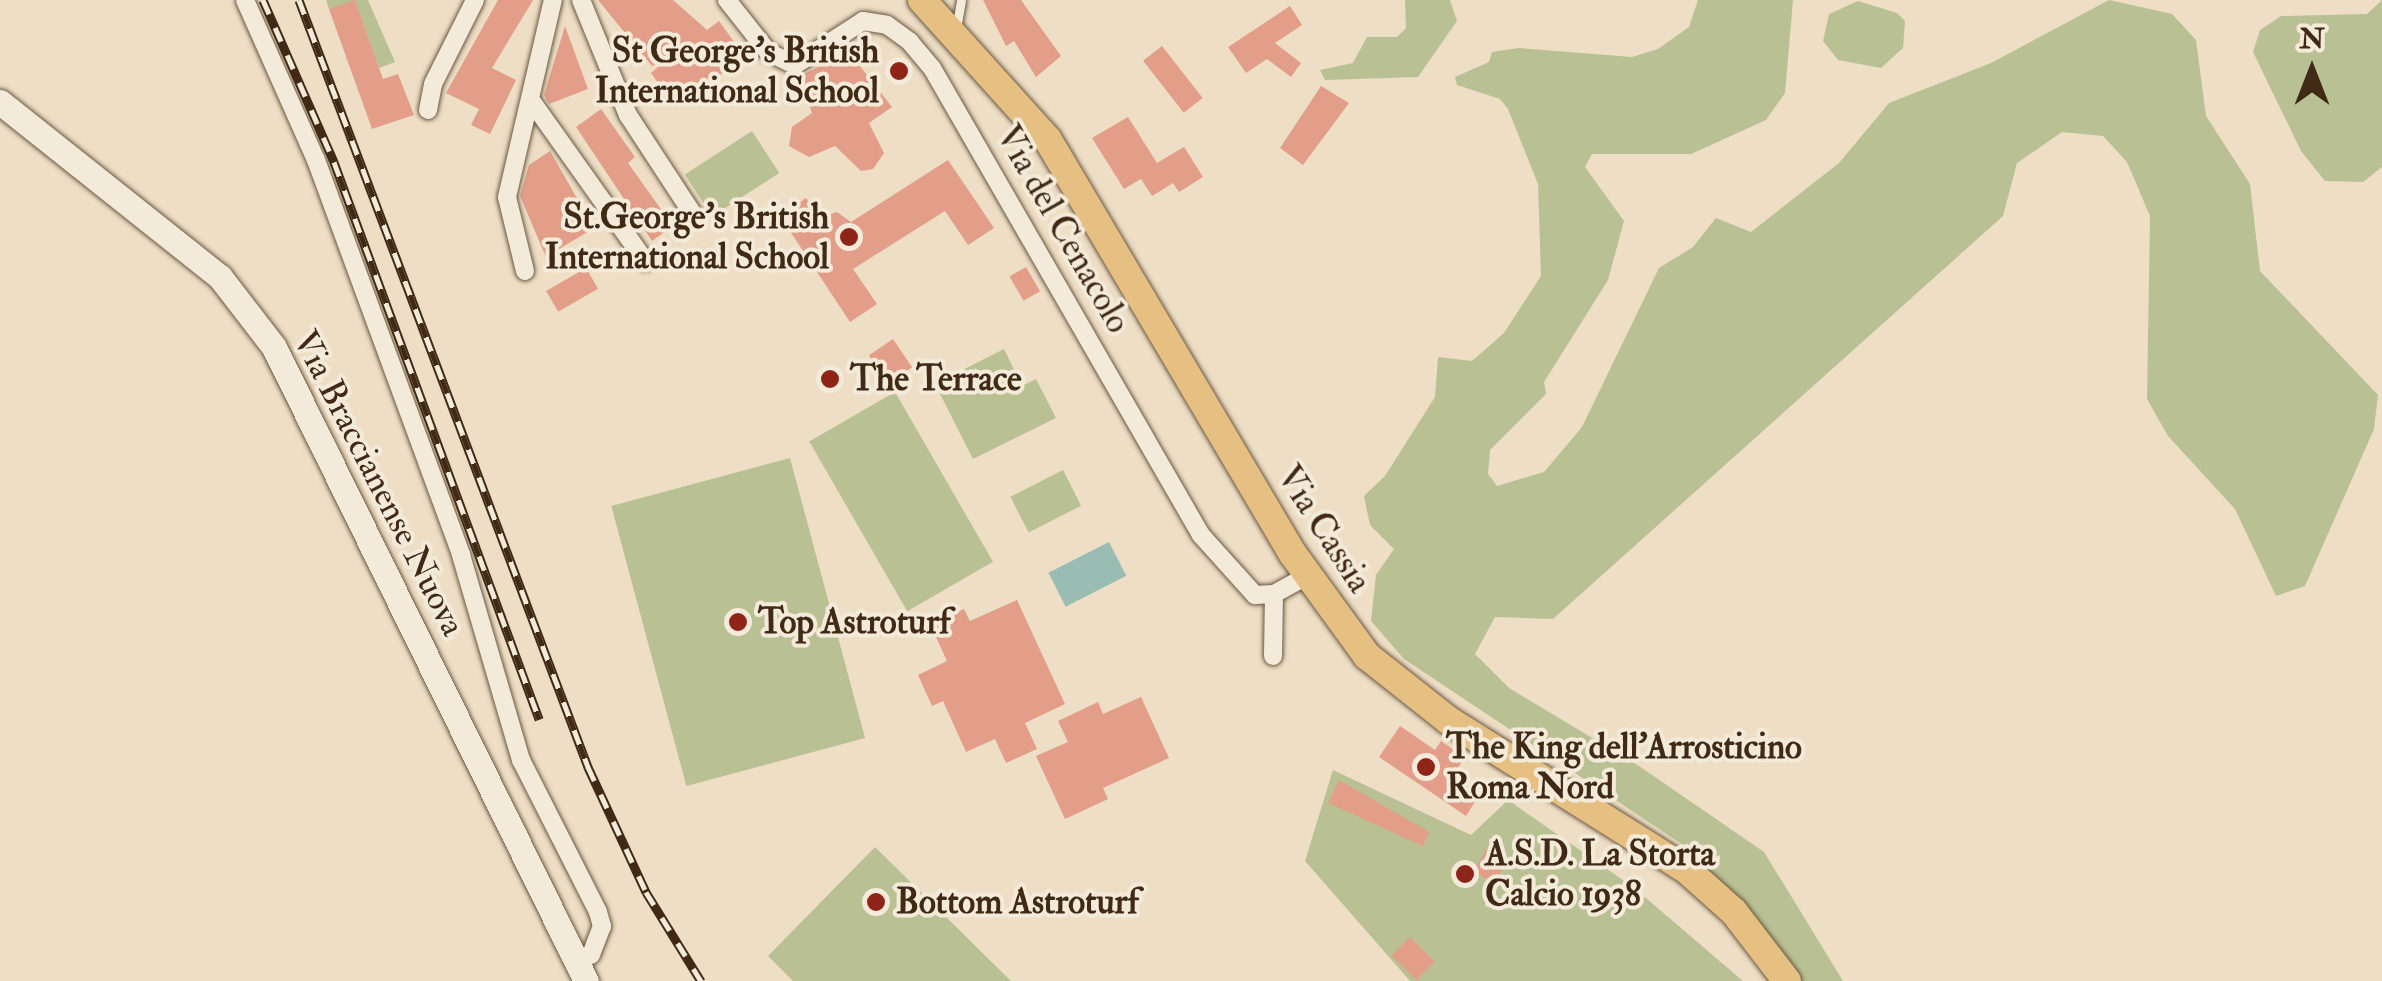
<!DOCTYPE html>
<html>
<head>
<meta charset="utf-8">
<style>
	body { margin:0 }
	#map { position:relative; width:2382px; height:981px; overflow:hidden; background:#eddec5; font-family:"IM FELL Double Pica",serif }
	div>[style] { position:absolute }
	.green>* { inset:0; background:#b9c194; transform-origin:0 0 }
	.water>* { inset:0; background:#99bcb3; transform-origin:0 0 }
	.building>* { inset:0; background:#e29e89; transform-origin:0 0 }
	.roads { filter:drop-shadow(0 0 2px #6b5741) drop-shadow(0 0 2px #6b5741) }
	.lane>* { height:9px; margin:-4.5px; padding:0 4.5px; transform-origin:4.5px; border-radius:4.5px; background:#f3ead9 }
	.street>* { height:18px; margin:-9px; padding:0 9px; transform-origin:9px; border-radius:9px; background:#f3ead9 }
	.secondary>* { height:25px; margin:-12.5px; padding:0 12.5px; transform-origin:12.5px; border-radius:12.5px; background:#f3ead9 }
	.primary>* { height:28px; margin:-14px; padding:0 14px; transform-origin:14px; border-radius:14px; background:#e6bf82 }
	.rail>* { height:9px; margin-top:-4.5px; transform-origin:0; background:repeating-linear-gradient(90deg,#f3ead9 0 15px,#402a15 0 30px); box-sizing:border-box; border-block:2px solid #402a15 }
	.dots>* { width:28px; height:28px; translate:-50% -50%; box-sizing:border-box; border:5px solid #f3ead9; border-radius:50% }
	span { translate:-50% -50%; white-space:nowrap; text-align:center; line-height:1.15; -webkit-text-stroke:8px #f3ead9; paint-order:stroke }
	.poi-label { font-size:35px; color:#402a15; font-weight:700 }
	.right { translate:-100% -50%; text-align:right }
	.left { translate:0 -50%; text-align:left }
	.street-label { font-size:35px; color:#402a15 }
	.north { position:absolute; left:2262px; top:20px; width:100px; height:100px; -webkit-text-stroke:8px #f3ead9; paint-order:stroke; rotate:0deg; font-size:28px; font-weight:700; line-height:40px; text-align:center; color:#402a15 }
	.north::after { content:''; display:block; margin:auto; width:35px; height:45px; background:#402a15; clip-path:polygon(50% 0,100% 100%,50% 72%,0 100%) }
</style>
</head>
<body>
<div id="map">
	<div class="green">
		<i style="clip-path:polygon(326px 0,368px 0,395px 62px,379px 68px,355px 1px,329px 9px)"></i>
		<i style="clip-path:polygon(1405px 0,1450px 0,1457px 21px,1418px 77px,1325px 80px,1320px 70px,1353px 63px,1367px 37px,1397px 37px,1406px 28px)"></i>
		<i style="clip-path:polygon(1698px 0,1793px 0,1785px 93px,1766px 120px,1691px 154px,1592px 154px,1585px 167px,1624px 221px,1608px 280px,1544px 382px,1546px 394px,1490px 450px,1488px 474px,1497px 486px,1544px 472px,1582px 427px,1659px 268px,1693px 247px,1716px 218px,1751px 232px,1839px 163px,1889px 103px,1991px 63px,2109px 0,2172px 14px,2196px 40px,2206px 116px,2250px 184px,2260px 271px,2378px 395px,2374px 429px,2305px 586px,2276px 596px,2235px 509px,2168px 436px,2147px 399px,2150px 216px,2127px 162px,2103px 136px,2062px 132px,2017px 163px,2003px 216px,1553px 619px,1495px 617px,1475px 654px,1509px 688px,1639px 766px,1764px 852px,1843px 981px,1789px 981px,1689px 849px,1404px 659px,1371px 621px,1376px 575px,1394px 549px,1370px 525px,1364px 496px,1385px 476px,1435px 397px,1438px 357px,1472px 361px,1504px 333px,1541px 276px,1538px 184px,1508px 109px,1500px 99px,1457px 85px,1455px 77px,1489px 62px,1492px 52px,1519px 48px,1632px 57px,1658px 49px,1689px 27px)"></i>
		<i style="clip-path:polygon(2382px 0,2382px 167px,2363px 182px,2325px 181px,2301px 151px,2253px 52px,2260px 30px,2281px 16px,2367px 14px)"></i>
		<i style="clip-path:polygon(1858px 1px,1897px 13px,1905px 21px,1903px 48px,1881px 68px,1838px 60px,1823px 41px,1829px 14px)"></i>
		<i style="left:752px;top:131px;width:50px;height:80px;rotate:57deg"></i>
		<i style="clip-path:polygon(1004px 349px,1022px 386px,1036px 379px,1056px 418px,973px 459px,935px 384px)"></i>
		<i style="left:895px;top:392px;width:196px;height:99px;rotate:60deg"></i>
		<i style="left:790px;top:458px;width:290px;height:185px;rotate:75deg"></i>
		<i style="left:1063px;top:470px;width:40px;height:59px;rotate:63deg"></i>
		<i style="clip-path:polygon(1333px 770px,1471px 835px,1508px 800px,1633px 887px,1743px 981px,1410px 981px,1305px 861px)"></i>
		<i style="clip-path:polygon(875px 847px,1011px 981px,793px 981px,768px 956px)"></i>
	</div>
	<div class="water">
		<i style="left:1109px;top:542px;width:38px;height:68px;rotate:63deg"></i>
	</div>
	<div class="building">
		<i style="clip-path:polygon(355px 0,383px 79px,398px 74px,414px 115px,372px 129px,329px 9px)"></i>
		<i style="clip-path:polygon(498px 0,533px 0,492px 68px,516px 80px,490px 134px,471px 125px,479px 109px,446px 93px)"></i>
		<i style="clip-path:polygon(598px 0,673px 0,707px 30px,719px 21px,745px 57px,675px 107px,651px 73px,665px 61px,652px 66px)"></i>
		<i style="clip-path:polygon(983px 0,1021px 0,1061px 56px,1036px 77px,1014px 41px,1006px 46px)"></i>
		<i style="clip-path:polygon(1290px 6px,1302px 25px,1275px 43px,1301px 63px,1291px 77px,1267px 59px,1246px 73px,1228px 47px)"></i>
		<i style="clip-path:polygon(565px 26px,588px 89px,549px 104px,544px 95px)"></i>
		<i style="left:1162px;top:46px;width:66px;height:24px;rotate:52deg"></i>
		<i style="clip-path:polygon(849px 52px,892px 107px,869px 123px,884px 153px,873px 169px,861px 171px,835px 146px,809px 157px,789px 146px,792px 127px,812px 113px,798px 77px)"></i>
		<i style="clip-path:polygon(1321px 86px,1349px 103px,1303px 165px,1280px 148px)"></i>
		<i style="clip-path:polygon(601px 109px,635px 157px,628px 163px,673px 226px,652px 241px,576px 127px)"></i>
		<i style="clip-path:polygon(1128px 117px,1157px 163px,1184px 147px,1203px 177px,1179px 192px,1173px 183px,1152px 196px,1141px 179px,1124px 189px,1092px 138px)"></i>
		<i style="clip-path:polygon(550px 151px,594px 228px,546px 257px,520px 196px,529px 165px)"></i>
		<i style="clip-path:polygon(948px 160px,994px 228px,968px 245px,945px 211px,853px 269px,877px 304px,850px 322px,780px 216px,806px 198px,820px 218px,837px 212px,851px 222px)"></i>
		<i style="left:1026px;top:267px;width:28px;height:19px;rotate:60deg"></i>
		<i style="left:586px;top:268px;width:24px;height:46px;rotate:60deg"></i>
		<i style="left:893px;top:339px;width:34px;height:29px;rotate:56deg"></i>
		<i style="clip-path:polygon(1017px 600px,1065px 704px,1025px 723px,1037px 749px,1006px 763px,995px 739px,966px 752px,943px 701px,932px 706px,918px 675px,947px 661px,930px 624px,964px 609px,970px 621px)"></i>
		<i style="clip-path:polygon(1141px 697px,1169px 758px,1103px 788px,1108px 799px,1065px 819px,1036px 756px,1068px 742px,1058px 721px,1098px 702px,1103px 714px)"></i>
		<i style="clip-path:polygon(1400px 726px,1435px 750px,1441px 741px,1465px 757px,1453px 776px,1480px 794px,1466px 816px,1379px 757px)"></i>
		<i style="clip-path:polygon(1339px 780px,1429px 832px,1423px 846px,1328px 803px)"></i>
		<i style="left:1487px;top:848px;width:24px;height:27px;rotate:30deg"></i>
		<i style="left:1410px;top:937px;width:35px;height:26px;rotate:45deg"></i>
	</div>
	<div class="roads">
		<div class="lane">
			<i style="left:956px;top:29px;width:29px;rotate:-80deg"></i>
		</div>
		<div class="street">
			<i style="left:245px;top:0;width:175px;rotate:66.1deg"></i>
			<i style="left:316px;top:160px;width:421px;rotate:69.8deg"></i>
			<i style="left:461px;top:555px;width:214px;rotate:73.7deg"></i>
			<i style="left:521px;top:760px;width:170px;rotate:63.1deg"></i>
			<i style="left:598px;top:912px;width:15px;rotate:74deg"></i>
			<i style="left:602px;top:926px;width:31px;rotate:111deg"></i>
			<i style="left:581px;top:0;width:124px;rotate:67.8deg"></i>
			<i style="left:628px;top:115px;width:121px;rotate:56.8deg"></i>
			<i style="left:727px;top:0;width:66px;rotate:51.7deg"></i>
			<i style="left:768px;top:52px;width:30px;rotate:26deg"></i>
			<i style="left:795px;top:65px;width:81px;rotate:-32.9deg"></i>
			<i style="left:863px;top:21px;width:24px;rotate:9deg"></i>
			<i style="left:887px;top:25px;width:29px;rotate:36deg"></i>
			<i style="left:910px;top:42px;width:34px;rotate:50deg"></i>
			<i style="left:932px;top:68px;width:539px;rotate:60.06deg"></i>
			<i style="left:1201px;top:535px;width:81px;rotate:48deg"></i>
			<i style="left:1255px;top:595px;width:19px;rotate:-3deg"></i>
			<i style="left:1274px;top:594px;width:38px;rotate:-29deg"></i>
			<i style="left:530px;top:99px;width:199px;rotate:54.6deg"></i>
			<i style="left:428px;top:110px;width:26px;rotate:-79deg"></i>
			<i style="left:433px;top:84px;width:94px;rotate:-63.4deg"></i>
			<i style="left:525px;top:271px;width:76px;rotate:-103.7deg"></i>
			<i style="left:507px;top:197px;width:202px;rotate:-76.9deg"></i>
			<i style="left:1273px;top:656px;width:62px;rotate:-89.1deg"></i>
		</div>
		<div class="secondary">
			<i style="left:0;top:102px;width:281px;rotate:38.5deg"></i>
			<i style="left:220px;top:277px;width:88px;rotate:52.4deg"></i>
			<i style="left:274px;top:347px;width:707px;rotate:63.8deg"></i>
		</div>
		<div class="primary">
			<i style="left:922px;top:0;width:188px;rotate:48deg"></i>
			<i style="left:1048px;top:140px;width:481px;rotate:59.4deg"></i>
			<i style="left:1293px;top:554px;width:126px;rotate:54deg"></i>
			<i style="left:1367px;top:656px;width:103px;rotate:38.3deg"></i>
			<i style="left:1448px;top:720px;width:282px;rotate:32.1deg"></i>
			<i style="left:1687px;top:870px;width:63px;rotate:41.8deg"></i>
			<i style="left:1734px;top:912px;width:87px;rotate:52.5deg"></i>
		</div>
	</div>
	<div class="rail">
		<i style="left:263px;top:0;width:177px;rotate:66.3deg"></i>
		<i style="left:334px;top:162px;width:594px;rotate:69.79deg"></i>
		<i style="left:299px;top:0;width:820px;rotate:69.35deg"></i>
		<i style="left:588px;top:767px;width:138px;rotate:65.1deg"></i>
		<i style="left:646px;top:892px;width:105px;rotate:58.3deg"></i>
	</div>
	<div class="dots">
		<i style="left:899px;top:71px;background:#8f2418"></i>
		<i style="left:849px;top:237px;background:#8f2418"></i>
		<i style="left:830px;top:379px;background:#8f2418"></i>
		<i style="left:738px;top:622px;background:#8f2418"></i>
		<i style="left:1426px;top:767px;background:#8f2418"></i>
		<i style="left:1465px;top:874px;background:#8f2418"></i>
		<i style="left:876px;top:902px;background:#8f2418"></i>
	</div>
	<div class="poi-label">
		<span class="right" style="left:879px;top:71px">St George's British<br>International School</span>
		<span class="right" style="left:829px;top:237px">St.George's British<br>International School</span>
		<span class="left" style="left:850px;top:379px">The Terrace</span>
		<span class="left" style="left:758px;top:622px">Top Astroturf</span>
		<span class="left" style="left:1446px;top:767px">The King dell'Arrosticino<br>Roma Nord</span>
		<span class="left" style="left:1485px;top:874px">A.S.D. La Storta<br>Calcio 1938</span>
		<span class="left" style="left:896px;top:902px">Bottom Astroturf</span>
	</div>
	<div class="street-label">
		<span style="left:1063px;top:229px;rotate:60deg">Via del Cenacolo</span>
		<span style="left:379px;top:483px;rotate:63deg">Via Braccianense Nuova</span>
		<span style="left:1324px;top:529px;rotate:57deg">Via Cassia</span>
	</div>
	<div class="north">N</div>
</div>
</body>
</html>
